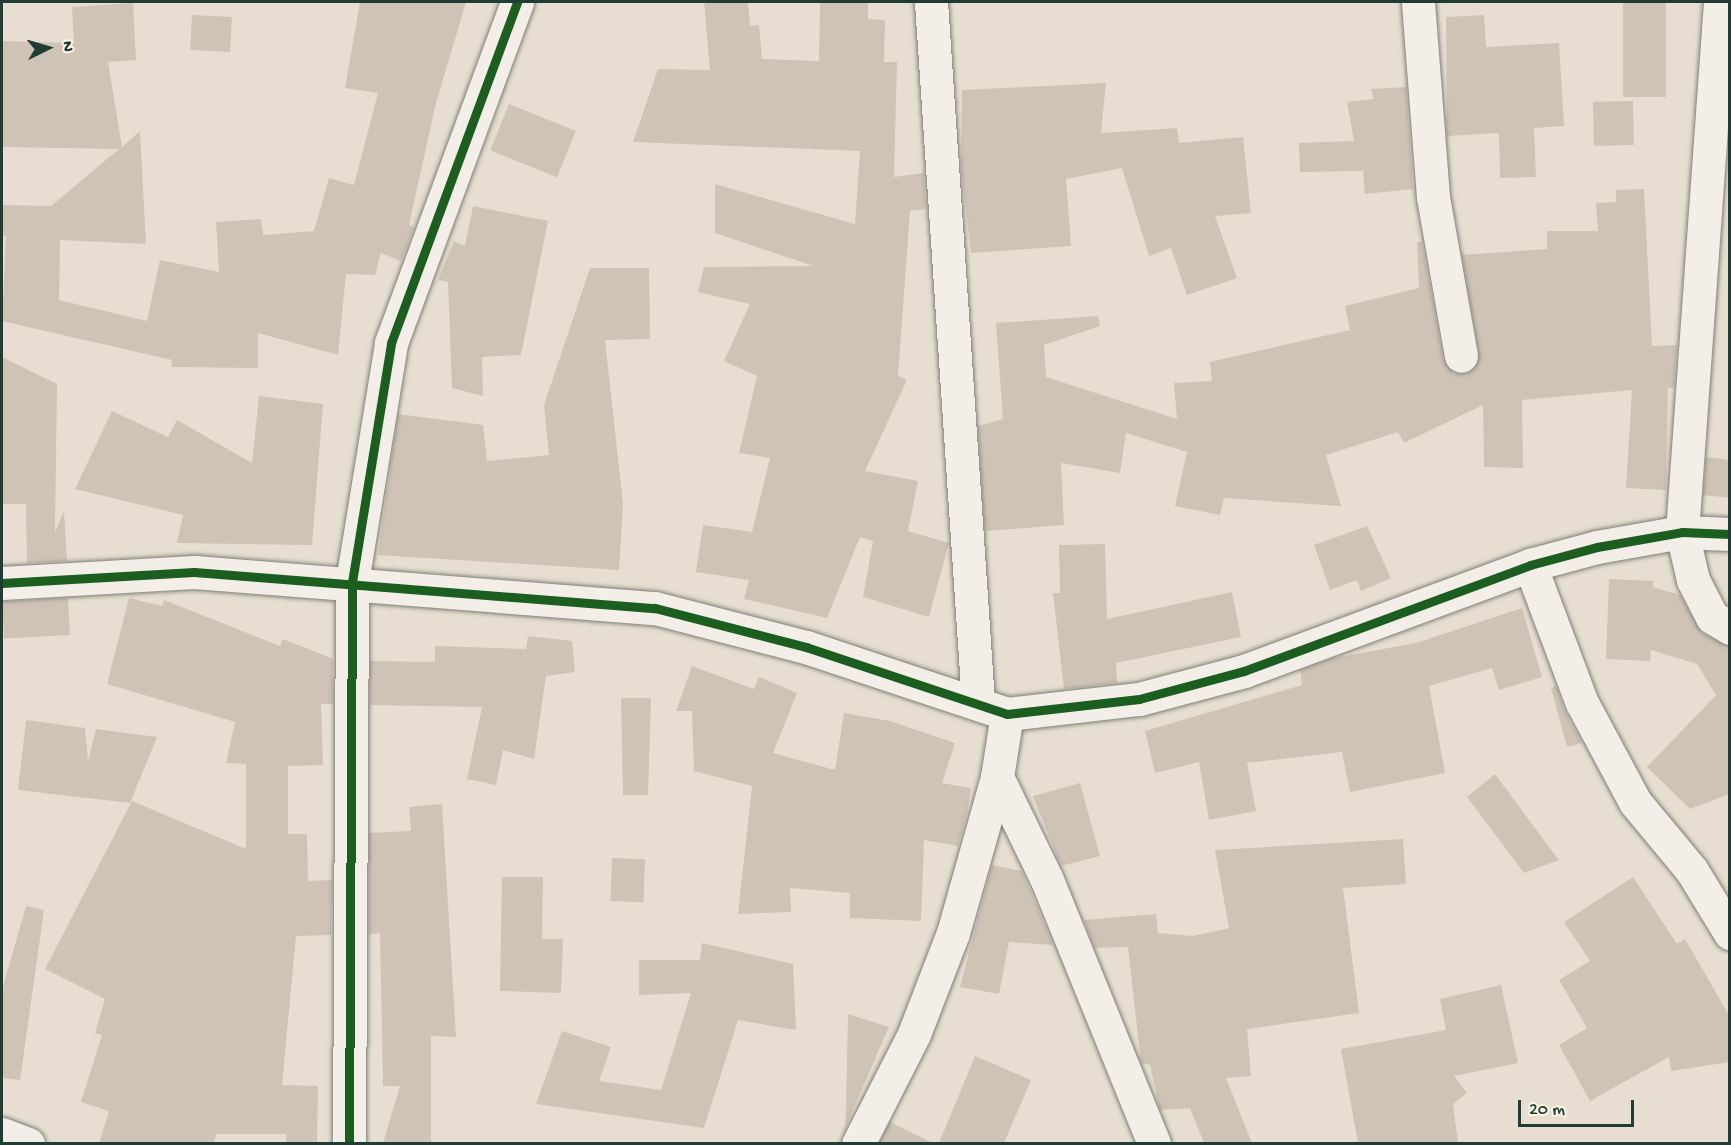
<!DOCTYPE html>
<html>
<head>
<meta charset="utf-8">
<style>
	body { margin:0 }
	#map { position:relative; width:1731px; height:1145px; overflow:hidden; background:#e7ded1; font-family:"Gochi Hand",sans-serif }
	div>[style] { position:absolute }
	.building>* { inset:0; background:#cfc3b6; transform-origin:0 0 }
	.roads { filter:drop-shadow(0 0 2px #7e8078) drop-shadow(0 0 2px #7e8078) }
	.minor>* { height:33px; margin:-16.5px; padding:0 16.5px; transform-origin:16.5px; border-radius:16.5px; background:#f3efe8 }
	.cycleway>* { height:9px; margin:-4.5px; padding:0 4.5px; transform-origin:4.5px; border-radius:4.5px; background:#1b5e20 }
	span { translate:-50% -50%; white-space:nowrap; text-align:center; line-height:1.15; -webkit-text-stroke:5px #fcf5e5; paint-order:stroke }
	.frame { position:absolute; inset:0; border:3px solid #1f3d34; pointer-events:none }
	.north { position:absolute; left:18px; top:18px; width:60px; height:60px; -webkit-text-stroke:4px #fcf5e5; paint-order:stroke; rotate:85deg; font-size:16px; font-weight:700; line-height:24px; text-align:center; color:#1f3d34 }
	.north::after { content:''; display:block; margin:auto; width:21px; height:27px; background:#1f3d34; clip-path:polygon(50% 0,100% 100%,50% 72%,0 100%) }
	.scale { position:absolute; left:1518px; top:1100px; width:116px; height:27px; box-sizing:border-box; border:3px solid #1f3d34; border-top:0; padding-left:8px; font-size:18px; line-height:21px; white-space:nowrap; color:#1f3d34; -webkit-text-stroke:4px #fcf5e5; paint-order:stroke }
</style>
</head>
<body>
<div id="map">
	<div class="building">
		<i style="clip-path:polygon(360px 2px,466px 2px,436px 103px,409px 225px,414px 227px,401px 261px,381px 253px,375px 275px,346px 274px,338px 355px,258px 333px,258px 368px,171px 367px,172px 360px,2px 321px,6px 236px,2px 236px,2px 205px,51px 206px,119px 149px,2px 147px,2px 41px,74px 43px,72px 7px,133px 3px,136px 60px,108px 62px,122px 147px,140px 131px,146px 244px,60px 240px,59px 300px,147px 321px,160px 260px,219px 272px,216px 222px,261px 219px,263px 235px,314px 231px,329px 178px,354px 185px,378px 93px,345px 88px)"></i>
		<i style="clip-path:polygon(704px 2px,748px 2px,750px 26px,759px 25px,762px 59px,819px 61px,820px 2px,868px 2px,868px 19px,885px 20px,884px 62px,897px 62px,894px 177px,924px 173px,926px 209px,910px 211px,898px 376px,907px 380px,865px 471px,918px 481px,908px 531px,949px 543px,929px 617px,863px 597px,873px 541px,860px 537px,827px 618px,744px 599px,749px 580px,696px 572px,703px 525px,752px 532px,770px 458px,739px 453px,757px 376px,724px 361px,750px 304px,698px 292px,704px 267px,813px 266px,715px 233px,715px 184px,855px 224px,860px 151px,633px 142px,658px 69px,710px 70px)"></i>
		<i style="left:1623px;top:2px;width:43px;height:95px"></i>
		<i style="left:192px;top:15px;width:40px;height:35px;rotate:3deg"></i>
		<i style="clip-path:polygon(1484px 15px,1486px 47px,1559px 43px,1564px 126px,1534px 128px,1536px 177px,1500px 178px,1499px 133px,1447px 136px,1446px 17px)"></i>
		<i style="clip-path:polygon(1106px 83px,1101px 133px,1177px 128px,1179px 143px,1243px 137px,1251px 213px,1215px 216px,1237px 278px,1187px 295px,1171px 248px,1149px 256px,1122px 168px,1066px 179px,1071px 246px,971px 253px,961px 167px,962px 90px)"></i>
		<i style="clip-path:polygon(1406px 87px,1413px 189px,1365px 194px,1363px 171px,1300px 172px,1299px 143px,1354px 141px,1347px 102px,1374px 99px,1371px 89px)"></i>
		<i style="left:1633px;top:101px;width:44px;height:40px;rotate:89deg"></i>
		<i style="left:509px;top:104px;width:72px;height:50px;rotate:22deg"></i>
		<i style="clip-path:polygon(1644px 189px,1652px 346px,1677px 345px,1674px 387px,1668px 388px,1666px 490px,1626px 488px,1632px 390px,1522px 400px,1523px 468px,1484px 467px,1483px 405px,1404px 443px,1398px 432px,1326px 455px,1341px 506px,1224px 498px,1220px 515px,1175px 506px,1187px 452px,1126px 433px,1120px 473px,1061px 463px,1064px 525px,985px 531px,978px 426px,1003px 419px,996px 323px,1098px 316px,1100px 326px,1044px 345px,1046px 377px,1177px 419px,1174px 383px,1212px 381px,1210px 362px,1350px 330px,1345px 306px,1419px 288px,1417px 242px,1422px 242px,1443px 359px,1454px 373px,1465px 374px,1473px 370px,1479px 353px,1462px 255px,1547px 249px,1547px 231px,1598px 231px,1596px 203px,1616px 202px,1616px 190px)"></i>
		<i style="clip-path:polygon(473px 206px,548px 221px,521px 355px,482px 357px,483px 396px,452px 388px,448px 282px,438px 280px,454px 241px,465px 246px)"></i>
		<i style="clip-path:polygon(590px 268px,649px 268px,650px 339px,605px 340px,623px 504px,619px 570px,378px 555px,398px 414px,483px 425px,487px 461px,549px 455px,544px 405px)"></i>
		<i style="clip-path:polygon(2px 357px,57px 384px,55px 532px,64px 511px,67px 561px,27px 563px,26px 504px,2px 504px)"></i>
		<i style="clip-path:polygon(259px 396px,323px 404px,312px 545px,177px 543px,183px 515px,75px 489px,112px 411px,168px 437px,177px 420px,252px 463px)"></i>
		<i style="clip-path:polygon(1706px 457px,1730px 460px,1730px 498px,1703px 495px)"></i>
		<i style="clip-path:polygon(1367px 526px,1391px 578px,1361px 591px,1357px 580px,1330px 590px,1314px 545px)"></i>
		<i style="clip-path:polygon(1105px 544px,1107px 619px,1232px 592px,1241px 637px,1116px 663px,1117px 683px,1064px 689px,1053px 593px,1060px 593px,1059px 545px)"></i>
		<i style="clip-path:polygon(1609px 579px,1653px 581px,1653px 587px,1680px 595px,1702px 633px,1730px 647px,1730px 794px,1690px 809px,1647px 767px,1716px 695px,1697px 664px,1651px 650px,1650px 661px,1606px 659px)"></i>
		<i style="left:68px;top:598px;width:37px;height:66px;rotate:87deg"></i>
		<i style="clip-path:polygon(129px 598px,162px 606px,164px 600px,280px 646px,283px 639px,333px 659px,333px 704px,321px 704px,323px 765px,288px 766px,288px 834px,307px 834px,308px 881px,332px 880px,331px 935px,296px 936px,282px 1085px,318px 1086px,317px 1143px,286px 1143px,286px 1134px,216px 1134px,214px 1143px,99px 1143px,109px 1111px,81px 1102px,102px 1035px,95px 1033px,105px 999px,45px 969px,132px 801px,246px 849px,246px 764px,226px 763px,235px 722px,107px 684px)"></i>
		<i style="clip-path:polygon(1522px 608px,1542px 677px,1499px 690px,1492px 668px,1429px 686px,1445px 773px,1350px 792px,1342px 752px,1247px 763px,1256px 811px,1209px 820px,1199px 762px,1155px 773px,1145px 731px,1302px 685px,1300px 670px,1333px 658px,1416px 643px)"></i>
		<i style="clip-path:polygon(528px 636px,572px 641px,575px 672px,546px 676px,534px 759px,503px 750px,496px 785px,467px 779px,482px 707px,370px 705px,370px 661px,435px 662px,435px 646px,526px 649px)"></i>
		<i style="clip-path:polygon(692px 666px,754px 689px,759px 677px,797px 693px,773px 753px,835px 770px,844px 713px,890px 721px,955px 743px,942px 783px,971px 788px,967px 813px,958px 846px,924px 840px,921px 921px,850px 918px,850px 893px,790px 888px,791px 912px,738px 914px,752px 786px,694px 771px,692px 711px,676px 711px)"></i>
		<i style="clip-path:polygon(1556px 686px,1565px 712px,1582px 743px,1567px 747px,1551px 688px)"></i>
		<i style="clip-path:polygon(621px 698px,651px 698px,648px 795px,623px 795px)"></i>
		<i style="clip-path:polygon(26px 720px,85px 728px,88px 761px,96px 729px,157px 737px,130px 803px,18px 790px)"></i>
		<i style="clip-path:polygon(1495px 774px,1546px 843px,1559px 860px,1524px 873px,1467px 797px)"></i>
		<i style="clip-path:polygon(1080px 783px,1100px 856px,1061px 866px,1033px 796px)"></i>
		<i style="clip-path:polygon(442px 804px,456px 1037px,431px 1036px,431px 1143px,383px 1143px,400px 1086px,383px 1086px,380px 933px,369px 934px,369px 833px,411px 831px,409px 807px)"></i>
		<i style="clip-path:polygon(1403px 839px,1406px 884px,1343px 888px,1359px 1013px,1247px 1029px,1251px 1076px,1226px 1078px,1252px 1143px,1204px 1143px,1190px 1108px,1160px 1110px,1150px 1065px,1141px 1063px,1128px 947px,1095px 948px,1084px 920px,1156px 914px,1158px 933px,1193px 936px,1229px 928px,1215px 850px)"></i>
		<i style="left:612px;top:858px;width:33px;height:43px;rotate:2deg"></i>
		<i style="clip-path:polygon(992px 865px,1022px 871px,1053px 945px,1009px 942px,999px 994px,960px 987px)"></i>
		<i style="clip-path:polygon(502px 877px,543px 877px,542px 939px,563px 939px,561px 993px,500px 991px)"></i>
		<i style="clip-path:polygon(1633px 877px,1677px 944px,1685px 939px,1730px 1017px,1730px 1062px,1671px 1071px,1669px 1057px,1590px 1101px,1559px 1045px,1587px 1028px,1559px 980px,1590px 961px,1564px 922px)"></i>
		<i style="clip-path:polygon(26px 906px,44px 910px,20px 1080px,2px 1078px,2px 990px)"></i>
		<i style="clip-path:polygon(702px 943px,793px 964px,796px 1030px,738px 1020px,704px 1128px,536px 1104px,562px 1031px,611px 1047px,599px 1081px,661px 1090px,691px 993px,639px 995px,639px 960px,700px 960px)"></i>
		<i style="clip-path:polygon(1501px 985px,1518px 1063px,1454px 1076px,1467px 1093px,1453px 1104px,1458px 1143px,1358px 1143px,1341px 1049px,1446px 1030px,1440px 999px)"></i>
		<i style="clip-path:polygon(848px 1014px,889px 1027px,845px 1128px,846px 1109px)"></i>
		<i style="clip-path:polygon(975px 1056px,1031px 1080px,1004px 1143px,939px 1143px)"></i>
		<i style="clip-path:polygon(890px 1122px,933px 1143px,879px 1143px)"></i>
	</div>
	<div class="roads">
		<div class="minor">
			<i style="left:931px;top:2px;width:702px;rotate:86.16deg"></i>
			<i style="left:1418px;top:2px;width:196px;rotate:85.6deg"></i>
			<i style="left:1433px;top:197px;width:161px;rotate:80deg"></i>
			<i style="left:1720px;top:2px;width:531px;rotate:94.1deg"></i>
			<i style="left:1682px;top:532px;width:49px;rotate:77.1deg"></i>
			<i style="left:1693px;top:580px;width:42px;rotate:62.8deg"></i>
			<i style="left:1712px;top:617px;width:21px;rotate:31deg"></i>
			<i style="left:1530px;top:565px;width:147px;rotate:69.4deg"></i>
			<i style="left:1582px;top:703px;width:112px;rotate:61.8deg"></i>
			<i style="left:1635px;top:802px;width:89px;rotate:50.4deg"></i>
			<i style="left:1692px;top:871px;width:73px;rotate:58.5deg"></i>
			<i style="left:2px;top:583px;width:192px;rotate:-3.3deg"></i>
			<i style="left:194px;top:572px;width:462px;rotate:4.5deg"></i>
			<i style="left:655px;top:608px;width:156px;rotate:14.5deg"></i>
			<i style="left:806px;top:647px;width:212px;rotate:18.4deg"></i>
			<i style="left:1007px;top:714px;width:133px;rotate:-6.5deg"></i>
			<i style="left:1139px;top:699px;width:109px;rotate:-14.9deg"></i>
			<i style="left:1244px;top:671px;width:305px;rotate:-20.3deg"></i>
			<i style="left:1530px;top:565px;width:69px;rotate:-15deg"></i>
			<i style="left:1597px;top:547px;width:86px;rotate:-10deg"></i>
			<i style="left:1682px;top:532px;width:48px;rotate:2.4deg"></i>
			<i style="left:1007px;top:714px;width:64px;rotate:99deg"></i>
			<i style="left:997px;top:777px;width:114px;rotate:64.1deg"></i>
			<i style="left:1047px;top:880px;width:285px;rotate:67.9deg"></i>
			<i style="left:2px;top:1134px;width:28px;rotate:21deg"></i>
			<i style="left:349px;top:1144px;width:562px;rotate:-89.69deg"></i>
			<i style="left:352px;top:582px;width:242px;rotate:-80.7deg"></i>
			<i style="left:391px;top:343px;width:364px;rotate:-69.7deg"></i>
			<i style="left:858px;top:1144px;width:123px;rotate:-63deg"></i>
			<i style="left:914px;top:1034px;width:108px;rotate:-68.9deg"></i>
			<i style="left:953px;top:933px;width:162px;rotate:-74.2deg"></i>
		</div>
	</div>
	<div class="cycleway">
		<i style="left:2px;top:583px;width:192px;rotate:-3.3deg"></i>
		<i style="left:194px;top:572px;width:462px;rotate:4.5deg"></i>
		<i style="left:655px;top:608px;width:156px;rotate:14.5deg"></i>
		<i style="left:806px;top:647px;width:212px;rotate:18.4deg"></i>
		<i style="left:1007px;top:714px;width:133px;rotate:-6.5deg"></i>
		<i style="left:1139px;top:699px;width:109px;rotate:-14.9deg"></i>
		<i style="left:1244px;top:671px;width:305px;rotate:-20.3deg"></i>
		<i style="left:1530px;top:565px;width:69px;rotate:-15deg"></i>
		<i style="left:1597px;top:547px;width:86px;rotate:-10deg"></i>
		<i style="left:1682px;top:532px;width:48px;rotate:2.4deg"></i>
		<i style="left:349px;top:1144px;width:562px;rotate:-89.69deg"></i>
		<i style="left:352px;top:582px;width:242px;rotate:-80.7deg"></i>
		<i style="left:391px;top:343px;width:364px;rotate:-69.7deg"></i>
	</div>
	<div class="frame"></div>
	<div class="north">N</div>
	<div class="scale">20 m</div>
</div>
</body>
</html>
